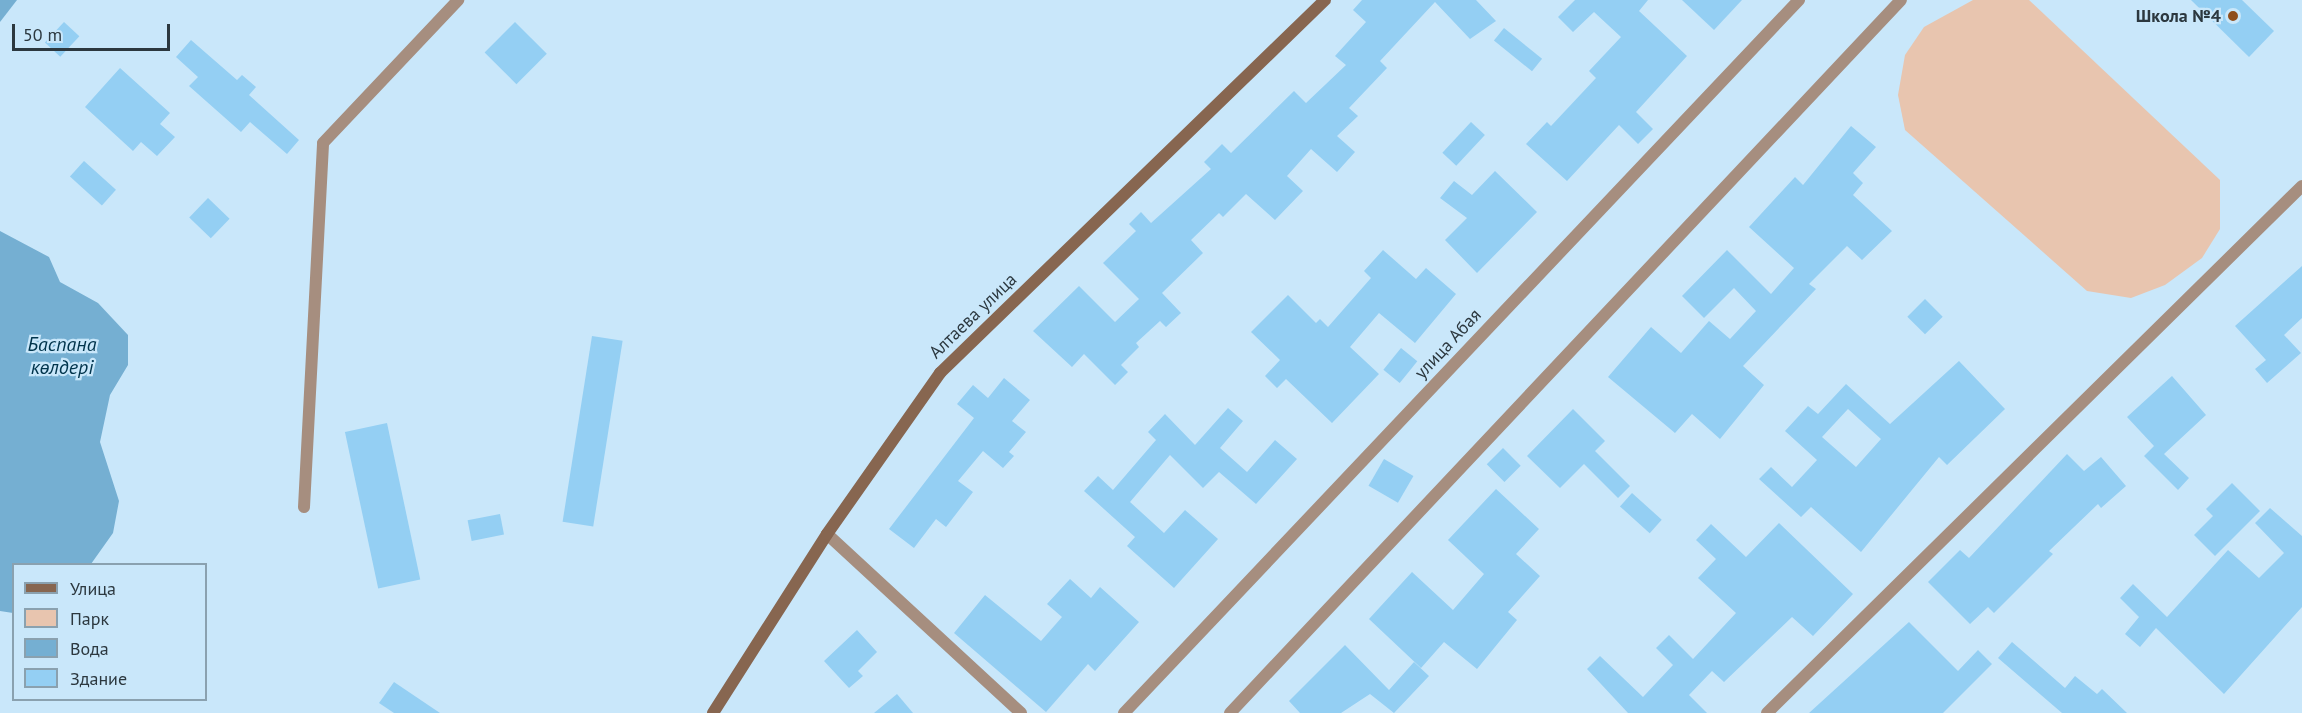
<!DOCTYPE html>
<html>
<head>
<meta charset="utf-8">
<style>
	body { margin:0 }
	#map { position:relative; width:2302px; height:713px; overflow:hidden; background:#c9e7fa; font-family:"PT Sans",sans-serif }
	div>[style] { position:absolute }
	.green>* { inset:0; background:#e8c5af }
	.water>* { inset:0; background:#75afd2 }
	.building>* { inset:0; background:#94cff3; transform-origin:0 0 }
	.street>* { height:12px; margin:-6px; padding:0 6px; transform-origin:6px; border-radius:6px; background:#a68e7f }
	.secondary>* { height:12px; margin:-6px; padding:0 6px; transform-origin:6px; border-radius:6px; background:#876650 }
	.dots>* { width:16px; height:16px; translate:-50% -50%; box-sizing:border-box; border:3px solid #c9e7fa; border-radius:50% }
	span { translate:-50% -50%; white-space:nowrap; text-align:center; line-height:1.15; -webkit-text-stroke:4.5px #c9e7fa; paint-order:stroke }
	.poi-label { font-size:18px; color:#2c383f; font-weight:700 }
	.right { translate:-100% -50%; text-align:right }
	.street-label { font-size:18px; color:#2c383f }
	.water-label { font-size:20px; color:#00344c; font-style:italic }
	.legend { position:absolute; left:12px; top:563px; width:195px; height:138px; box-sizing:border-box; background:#c9e7fa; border:2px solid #8aa1af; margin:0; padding:8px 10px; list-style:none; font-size:18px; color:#2c383f }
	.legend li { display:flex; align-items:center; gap:12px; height:30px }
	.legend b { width:30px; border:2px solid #8aa1af }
	.scale { position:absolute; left:12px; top:24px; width:158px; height:27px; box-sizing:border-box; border:3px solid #2c383f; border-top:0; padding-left:8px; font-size:18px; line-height:21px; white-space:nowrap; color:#2c383f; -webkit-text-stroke:4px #c9e7fa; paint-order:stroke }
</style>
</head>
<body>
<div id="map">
	<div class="green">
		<i style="clip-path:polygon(1973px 0,2029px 0,2220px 180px,2220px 229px,2202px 258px,2165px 285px,2131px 298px,2087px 291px,1905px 130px,1898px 95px,1905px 55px,1924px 27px)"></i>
	</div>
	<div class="water">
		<i style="clip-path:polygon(0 0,17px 0,0 22px)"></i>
		<i style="clip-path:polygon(0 231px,49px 257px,60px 282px,98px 303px,128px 335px,128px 365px,110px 395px,100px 442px,119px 501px,113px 533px,91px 564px,14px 564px,13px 613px,0 611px)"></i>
	</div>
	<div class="building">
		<i style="clip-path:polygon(1362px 0,1476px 0,1496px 21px,1470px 39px,1435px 2px,1380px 61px,1387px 68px,1349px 108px,1358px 116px,1337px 136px,1355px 152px,1337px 172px,1311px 149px,1287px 176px,1303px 191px,1275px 220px,1246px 194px,1223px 217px,1219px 213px,1191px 240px,1203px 253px,1162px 293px,1181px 313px,1166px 327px,1160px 321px,1136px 343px,1139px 347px,1121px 365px,1128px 372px,1115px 385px,1084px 354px,1072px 367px,1033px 331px,1079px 286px,1115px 322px,1139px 299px,1103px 263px,1136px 231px,1129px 224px,1141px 212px,1151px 223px,1211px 169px,1204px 162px,1222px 144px,1231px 153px,1294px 91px,1306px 103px,1346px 65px,1335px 56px,1366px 22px,1353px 10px)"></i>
		<i style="clip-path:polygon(1575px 0,1648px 0,1639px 11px,1687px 56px,1636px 112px,1653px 129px,1638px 144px,1619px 125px,1567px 181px,1526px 144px,1547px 122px,1551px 126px,1596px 78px,1589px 71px,1621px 37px,1594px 12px,1573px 32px,1558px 17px)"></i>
		<i style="clip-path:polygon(1682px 0,1742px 0,1714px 30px)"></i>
		<i style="clip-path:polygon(2191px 0,2242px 0,2274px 31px,2249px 57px)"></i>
		<i style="left:64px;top:22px;width:21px;height:28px;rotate:43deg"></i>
		<i style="left:515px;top:22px;width:45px;height:43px;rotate:45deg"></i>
		<i style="left:1504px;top:28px;width:49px;height:16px;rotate:39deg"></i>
		<i style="clip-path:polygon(191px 40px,237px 80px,242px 75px,256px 87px,249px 95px,299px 140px,287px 154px,250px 122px,241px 132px,189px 86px,198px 77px,176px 57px)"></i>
		<i style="clip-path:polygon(120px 68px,170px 113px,160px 124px,175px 137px,157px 156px,141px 142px,133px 151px,85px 107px)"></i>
		<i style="left:1471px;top:122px;width:19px;height:42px;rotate:43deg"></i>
		<i style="clip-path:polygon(1851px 126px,1876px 147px,1853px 173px,1863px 183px,1853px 195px,1892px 231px,1862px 260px,1847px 246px,1809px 284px,1816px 289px,1743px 366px,1764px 385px,1720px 439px,1692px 414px,1675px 433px,1608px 377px,1651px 327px,1681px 353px,1709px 321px,1730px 339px,1756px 311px,1734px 288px,1704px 318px,1682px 296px,1727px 250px,1771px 294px,1794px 268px,1749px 227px,1795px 177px,1803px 185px)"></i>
		<i style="left:84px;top:161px;width:43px;height:21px;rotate:42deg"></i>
		<i style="clip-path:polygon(1495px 171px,1537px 212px,1477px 273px,1445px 240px,1467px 218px,1440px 198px,1454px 181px,1472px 195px)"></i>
		<i style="left:208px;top:198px;width:30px;height:27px;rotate:44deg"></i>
		<i style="clip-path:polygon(1383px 250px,1416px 279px,1426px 268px,1456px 294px,1415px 343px,1379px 313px,1350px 347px,1379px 374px,1332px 423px,1286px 379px,1277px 388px,1265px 376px,1280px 360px,1251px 332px,1288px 295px,1316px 323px,1320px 319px,1328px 327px,1371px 278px,1364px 271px)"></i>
		<i style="clip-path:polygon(2302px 266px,2302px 318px,2284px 335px,2301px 353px,2267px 383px,2255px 369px,2266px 360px,2235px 326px)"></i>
		<i style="left:1925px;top:299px;width:25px;height:25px;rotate:45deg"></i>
		<i style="left:592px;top:336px;width:31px;height:188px;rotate:9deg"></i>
		<i style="left:1401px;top:348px;width:21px;height:28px;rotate:39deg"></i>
		<i style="clip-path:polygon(evenodd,1959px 361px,2005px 409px,1947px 465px,1939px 457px,1861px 552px,1811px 507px,1801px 517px,1759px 479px,1771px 467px,1792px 487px,1817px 460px,1785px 431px,1808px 406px,1818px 414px,1846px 384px,1890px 424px,1959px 361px,1848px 409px,1881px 439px,1856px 467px,1822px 437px,1848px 409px)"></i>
		<i style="clip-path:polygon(2172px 376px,2206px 415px,2164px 454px,2189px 478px,2178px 490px,2144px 456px,2154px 446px,2127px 417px)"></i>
		<i style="clip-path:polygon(1004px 378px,1030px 400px,1012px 421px,1026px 432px,1009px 452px,1014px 456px,1003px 468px,983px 451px,958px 481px,973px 492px,946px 527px,936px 519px,914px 548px,889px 529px,974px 418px,957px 404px,973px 385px,988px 398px)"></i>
		<i style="clip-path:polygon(1228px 408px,1243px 421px,1220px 448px,1247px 472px,1275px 440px,1297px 459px,1256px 504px,1219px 472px,1203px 488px,1170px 455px,1130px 502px,1164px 533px,1185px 510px,1218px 539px,1174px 588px,1127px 546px,1135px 537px,1084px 491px,1098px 476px,1113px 490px,1156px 440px,1148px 432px,1165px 414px,1195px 445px)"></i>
		<i style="clip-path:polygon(1573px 409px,1605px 441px,1595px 451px,1630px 486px,1618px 498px,1584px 464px,1560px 488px,1527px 456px)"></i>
		<i style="left:387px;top:423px;width:160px;height:43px;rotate:78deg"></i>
		<i style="left:1503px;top:448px;width:25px;height:23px;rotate:45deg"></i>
		<i style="clip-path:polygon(2067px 454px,2084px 471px,2101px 457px,2126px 486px,2101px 508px,2098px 504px,2049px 551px,2053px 554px,1994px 613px,1988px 607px,1970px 624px,1928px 582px,1960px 550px,1969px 558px)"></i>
		<i style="left:1384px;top:459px;width:34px;height:31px;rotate:30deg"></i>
		<i style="clip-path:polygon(2232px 483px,2260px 511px,2215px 556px,2194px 535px,2213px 516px,2206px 509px)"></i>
		<i style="clip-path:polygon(1496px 489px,1539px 529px,1516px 554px,1540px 576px,1508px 612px,1517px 620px,1477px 669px,1444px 642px,1421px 668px,1369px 619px,1412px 572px,1453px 610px,1484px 574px,1448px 540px)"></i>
		<i style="left:1632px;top:493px;width:40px;height:18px;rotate:42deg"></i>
		<i style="clip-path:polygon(2270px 508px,2302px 536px,2302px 607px,2224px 694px,2156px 628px,2140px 647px,2125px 634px,2139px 617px,2120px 598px,2133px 584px,2167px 617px,2228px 550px,2259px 578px,2284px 553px,2255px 523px)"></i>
		<i style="left:500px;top:514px;width:21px;height:33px;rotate:79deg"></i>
		<i style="clip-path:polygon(1779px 523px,1853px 594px,1813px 636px,1792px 617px,1724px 682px,1712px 671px,1689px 695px,1707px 713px,1628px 713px,1587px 669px,1600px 656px,1643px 697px,1673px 665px,1656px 648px,1669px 635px,1693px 659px,1736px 613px,1698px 578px,1716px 559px,1696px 540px,1711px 524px,1746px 557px)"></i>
		<i style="clip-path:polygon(1070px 579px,1091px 598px,1100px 587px,1139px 622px,1095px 671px,1088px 664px,1046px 712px,954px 633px,985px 595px,1041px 641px,1062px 617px,1047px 604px)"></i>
		<i style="clip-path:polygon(1909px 622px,1958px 671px,1978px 650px,1992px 664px,1943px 713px,1809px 713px)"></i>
		<i style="clip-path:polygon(857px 630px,877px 652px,858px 671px,863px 676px,849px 688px,824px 661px)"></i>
		<i style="clip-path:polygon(2012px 642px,2065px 688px,2075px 676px,2097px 694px,2102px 689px,2127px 713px,2062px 713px,1998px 658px)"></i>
		<i style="clip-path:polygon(1345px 645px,1389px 690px,1414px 662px,1429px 676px,1394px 713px,1370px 694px,1341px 713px,1300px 713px,1289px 701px)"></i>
		<i style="clip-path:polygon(394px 682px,440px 713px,394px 713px,379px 703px)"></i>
		<i style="clip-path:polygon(897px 694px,913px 713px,874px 713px)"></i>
	</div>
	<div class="street">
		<i style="left:304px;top:507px;width:364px;rotate:-87deg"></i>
		<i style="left:323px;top:143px;width:197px;rotate:-46.6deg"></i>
		<i style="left:827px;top:534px;width:264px;rotate:42.7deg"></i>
		<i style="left:1124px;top:713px;width:982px;rotate:-46.57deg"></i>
		<i style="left:1230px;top:713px;width:979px;rotate:-46.74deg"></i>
		<i style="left:1767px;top:713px;width:751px;rotate:-44.57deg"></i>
	</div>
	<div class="secondary">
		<i style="left:713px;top:713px;width:212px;rotate:-57.5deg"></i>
		<i style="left:827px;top:534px;width:197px;rotate:-54.9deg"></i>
		<i style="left:940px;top:373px;width:536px;rotate:-44.09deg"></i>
	</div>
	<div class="dots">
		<i style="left:2233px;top:16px;background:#8f4e1b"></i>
	</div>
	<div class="poi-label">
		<span class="right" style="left:2221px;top:16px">Школа №4</span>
	</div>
	<div class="street-label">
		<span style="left:973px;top:316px;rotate:-44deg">Алтаева улица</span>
		<span style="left:1448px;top:344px;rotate:-47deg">улица Абая</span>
	</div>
	<div class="water-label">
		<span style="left:62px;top:356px">Баспана<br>көлдері</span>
	</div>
	<ul class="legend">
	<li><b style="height:8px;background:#876650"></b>Улица</li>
	<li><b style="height:16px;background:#e8c5af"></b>Парк</li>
	<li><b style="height:16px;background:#75afd2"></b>Вода</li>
	<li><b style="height:16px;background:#94cff3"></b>Здание</li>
	</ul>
	<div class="scale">50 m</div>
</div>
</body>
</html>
